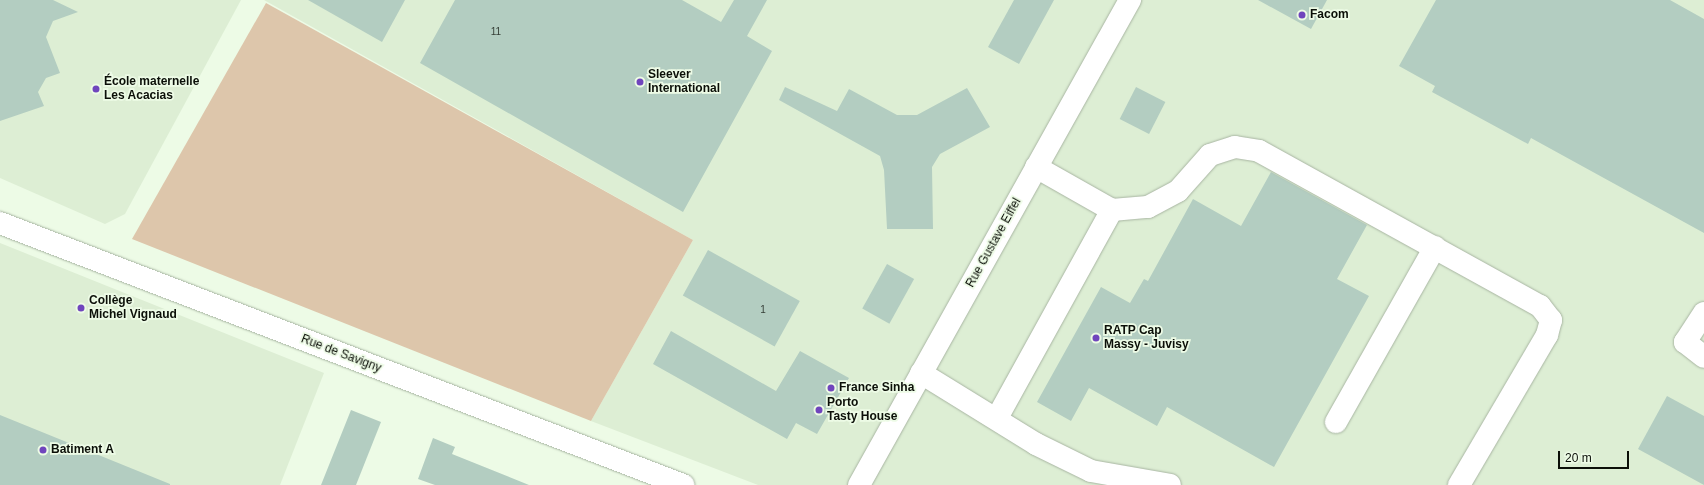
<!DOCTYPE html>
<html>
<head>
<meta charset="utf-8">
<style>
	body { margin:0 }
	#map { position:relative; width:1704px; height:485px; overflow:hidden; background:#edfbe6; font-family:Helvetica,sans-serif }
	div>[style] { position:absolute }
	.built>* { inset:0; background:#ddeed4 }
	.green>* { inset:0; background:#ddc6ab }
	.building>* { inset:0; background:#b3cdc1; transform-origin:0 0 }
	.roads { filter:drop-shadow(0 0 1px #a8b5a2) drop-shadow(0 0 1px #a8b5a2) }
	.minor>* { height:22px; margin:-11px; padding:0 11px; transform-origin:11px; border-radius:11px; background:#fff }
	.dots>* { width:11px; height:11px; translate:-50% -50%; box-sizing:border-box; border:2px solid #edfbe6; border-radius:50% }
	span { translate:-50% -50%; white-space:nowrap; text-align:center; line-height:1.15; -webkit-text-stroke:3.5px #edfbe6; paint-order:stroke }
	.number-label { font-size:10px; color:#353e36 }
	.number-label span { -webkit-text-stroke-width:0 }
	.poi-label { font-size:12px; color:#0b0f08; font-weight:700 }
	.left { translate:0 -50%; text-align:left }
	.street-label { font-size:12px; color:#0b0f08 }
	.scale { position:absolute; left:1558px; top:451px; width:71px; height:18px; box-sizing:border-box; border:2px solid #0b0f08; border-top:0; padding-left:5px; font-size:12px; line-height:14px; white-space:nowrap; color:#0b0f08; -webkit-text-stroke:3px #edfbe6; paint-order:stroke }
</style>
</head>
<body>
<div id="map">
	<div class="built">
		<i style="clip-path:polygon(0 0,241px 0,125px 214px,105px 224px,0 178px)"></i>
		<i style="clip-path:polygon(264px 0,1704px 0,1704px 485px,758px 485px,591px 421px,693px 240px)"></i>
		<i style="clip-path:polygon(0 243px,324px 373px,280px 485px,0 485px)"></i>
	</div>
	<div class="green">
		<i style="clip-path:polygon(266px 3px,693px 240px,591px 421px,132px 239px)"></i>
	</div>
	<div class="building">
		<i style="clip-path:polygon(0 0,53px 0,78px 12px,53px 21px,46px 37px,60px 73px,46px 78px,38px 92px,44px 106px,0 121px)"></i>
		<i style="clip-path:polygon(308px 0,405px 0,382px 42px)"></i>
		<i style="clip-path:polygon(455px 0,682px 0,721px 22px,734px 0,767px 0,747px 36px,772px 51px,683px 212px,420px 63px)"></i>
		<i style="clip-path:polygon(1014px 0,1054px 0,1019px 64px,988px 47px)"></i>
		<i style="clip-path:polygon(1258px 0,1327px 0,1311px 29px)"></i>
		<i style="clip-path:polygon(1436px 0,1670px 0,1704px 19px,1704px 233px,1531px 138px,1528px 144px,1432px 92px,1435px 86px,1399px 66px)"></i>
		<i style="clip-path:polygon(785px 87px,837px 111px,849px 89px,897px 115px,917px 115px,967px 88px,990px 127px,940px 154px,932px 167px,933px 229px,887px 229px,884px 170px,880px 156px,779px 100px)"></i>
		<i style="left:1136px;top:87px;width:33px;height:36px;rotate:27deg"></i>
		<i style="clip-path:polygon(1271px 172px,1367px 225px,1337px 279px,1369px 296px,1274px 467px,1167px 407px,1157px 426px,1089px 388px,1071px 421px,1037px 402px,1101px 287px,1130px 303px,1144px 279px,1148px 281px,1193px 199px,1241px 226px)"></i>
		<i style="left:708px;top:250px;width:105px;height:52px;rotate:29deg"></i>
		<i style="left:887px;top:264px;width:31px;height:51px;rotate:29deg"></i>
		<i style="clip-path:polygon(671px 331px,776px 391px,800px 351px,849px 378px,817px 434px,796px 423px,787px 439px,653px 364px)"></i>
		<i style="clip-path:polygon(1667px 396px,1704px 416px,1704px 485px,1638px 449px)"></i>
		<i style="clip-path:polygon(351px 410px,381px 422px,356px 485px,321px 485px)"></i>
		<i style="clip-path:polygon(0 415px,170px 484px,170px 485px,0 485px)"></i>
		<i style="clip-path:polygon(433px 438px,455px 447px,452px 454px,529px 485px,435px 485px,418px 479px)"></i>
	</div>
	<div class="roads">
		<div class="minor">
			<i style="left:1036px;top:167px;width:87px;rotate:29.5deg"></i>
			<i style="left:1112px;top:210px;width:36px;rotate:-5deg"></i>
			<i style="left:1148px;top:207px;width:34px;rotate:-28deg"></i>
			<i style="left:1178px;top:191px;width:48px;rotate:-48.4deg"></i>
			<i style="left:1210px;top:155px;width:26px;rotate:-18deg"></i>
			<i style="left:1235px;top:147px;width:24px;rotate:9deg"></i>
			<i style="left:1259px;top:151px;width:321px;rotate:28.9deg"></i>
			<i style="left:1540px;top:306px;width:18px;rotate:52deg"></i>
			<i style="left:1551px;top:320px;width:16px;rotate:105deg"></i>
			<i style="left:1547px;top:335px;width:174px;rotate:120.4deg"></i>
			<i style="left:0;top:223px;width:732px;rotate:20.99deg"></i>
			<i style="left:1704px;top:313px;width:35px;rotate:123deg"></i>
			<i style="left:1685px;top:342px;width:24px;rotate:38deg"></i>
			<i style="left:921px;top:373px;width:135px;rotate:31.7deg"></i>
			<i style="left:1036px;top:444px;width:61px;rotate:26.1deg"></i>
			<i style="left:1091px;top:471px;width:80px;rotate:10deg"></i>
			<i style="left:997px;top:418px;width:238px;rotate:-61.1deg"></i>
			<i style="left:1336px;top:422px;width:201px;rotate:-60.5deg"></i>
			<i style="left:859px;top:485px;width:556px;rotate:-60.81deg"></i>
		</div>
	</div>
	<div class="dots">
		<i style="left:1302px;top:15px;background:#7045bd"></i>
		<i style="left:640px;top:82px;background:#7045bd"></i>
		<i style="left:96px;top:89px;background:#7045bd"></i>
		<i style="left:81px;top:308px;background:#7045bd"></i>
		<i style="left:1096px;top:338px;background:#7045bd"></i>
		<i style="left:831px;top:388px;background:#7045bd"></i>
		<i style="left:819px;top:410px;background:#7045bd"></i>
		<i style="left:43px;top:450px;background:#7045bd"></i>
	</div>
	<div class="number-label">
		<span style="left:496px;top:32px">11</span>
		<span style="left:763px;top:310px">1</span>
	</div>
	<div class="poi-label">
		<span class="left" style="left:1310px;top:15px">Facom</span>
		<span class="left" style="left:648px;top:82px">Sleever<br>International</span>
		<span class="left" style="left:104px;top:89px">École maternelle<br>Les Acacias</span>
		<span class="left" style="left:89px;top:308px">Collège<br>Michel Vignaud</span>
		<span class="left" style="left:1104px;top:338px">RATP Cap<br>Massy - Juvisy</span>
		<span class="left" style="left:839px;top:388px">France Sinha</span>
		<span class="left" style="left:827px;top:410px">Porto<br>Tasty House</span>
		<span class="left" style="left:51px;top:450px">Batiment A</span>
	</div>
	<div class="street-label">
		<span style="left:994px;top:243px;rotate:-61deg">Rue Gustave Eiffel</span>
		<span style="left:341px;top:354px;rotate:21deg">Rue de Savigny</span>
	</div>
	<div class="scale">20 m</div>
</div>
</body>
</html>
